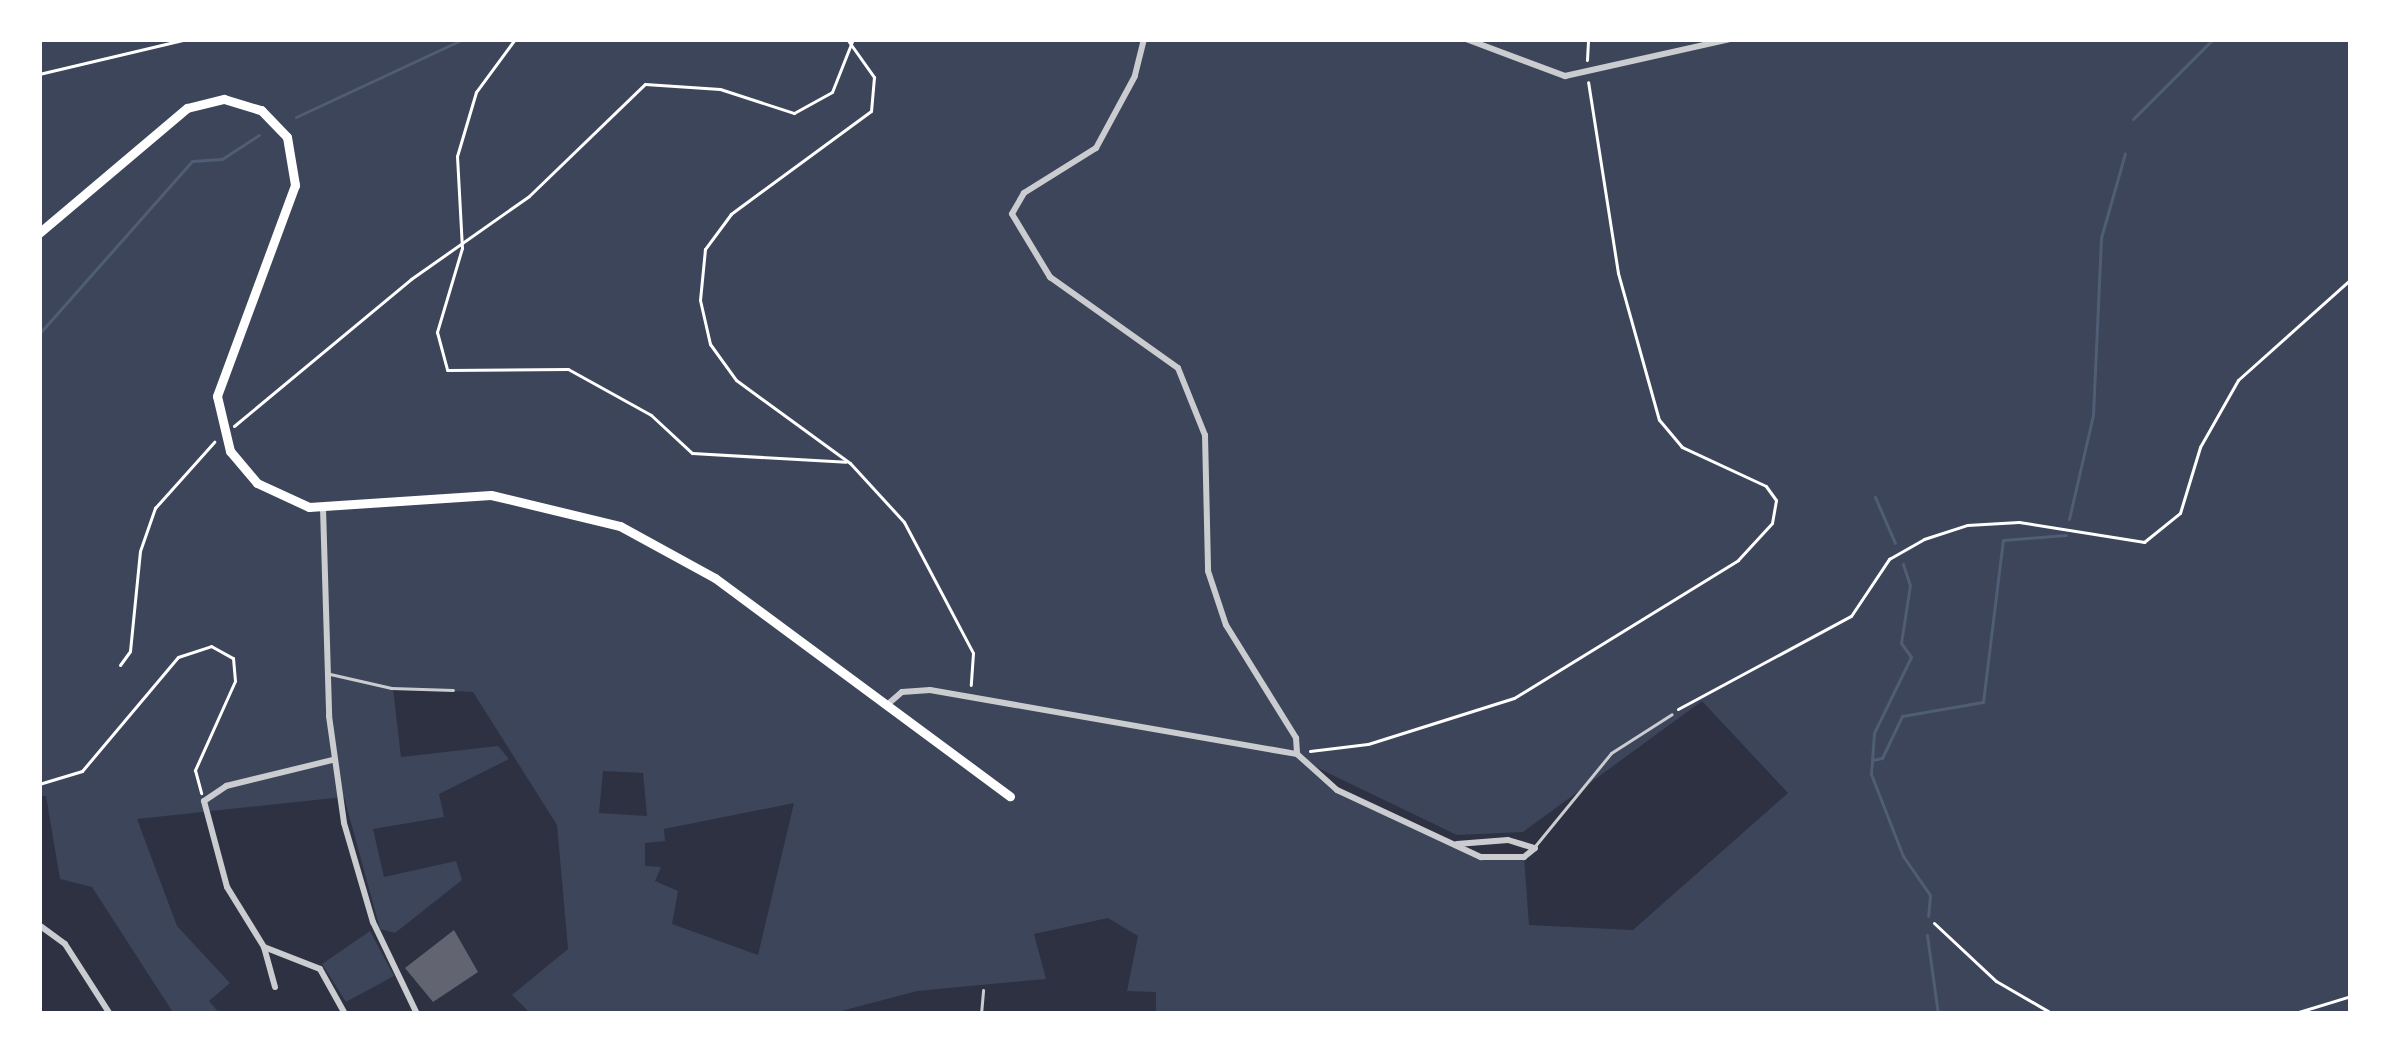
<!DOCTYPE html>
<html>
<head>
<meta charset="utf-8">
<style>
	body { margin:0 }
	#map { position:relative; width:2390px; height:1053px; overflow:hidden; background:#2d3142; font-family:"Playfair Display",serif }
	div>[style] { position:absolute }
	.green>* { inset:0; background:#3c4559 }
	.stream>* { height:3px; margin:-1.5px; padding:0 1.5px; transform-origin:1.5px; border-radius:1.5px; background:#4f5d75 }
	.building>* { inset:0; background:#626471 }
	.path>* { height:3px; margin:-1.5px; padding:0 1.5px; transform-origin:1.5px; border-radius:1.5px; background:#fff }
	.service>* { height:3px; margin:-1.5px; padding:0 1.5px; transform-origin:1.5px; border-radius:1.5px; background:#caccd0 }
	.minor>* { height:6px; margin:-3px; padding:0 3px; transform-origin:3px; border-radius:3px; background:#caccd0 }
	.secondary>* { height:9px; margin:-4.5px; padding:0 4.5px; transform-origin:4.5px; border-radius:4.5px; background:#fff }
	span { translate:-50% -50%; white-space:nowrap; text-align:center; line-height:1.15; -webkit-text-stroke:12px #fff; paint-order:stroke }
	.frame { position:absolute; inset:0; border:42px solid #fff; pointer-events:none }
</style>
</head>
<body>
<div id="map">
	<div class="green">
		<i style="clip-path:polygon(evenodd,39px 39px,2351px 39px,2351px 1014px,1156px 1014px,1156px 992px,1127px 991px,1138px 936px,1108px 918px,1034px 934px,1046px 979px,917px 991px,830px 1014px,531px 1014px,512px 995px,568px 949px,557px 825px,473px 692px,393px 688px,401px 757px,498px 746px,509px 759px,439px 794px,444px 817px,373px 829px,384px 877px,456px 861px,462px 880px,395px 933px,380px 929px,344px 797px,137px 819px,177px 926px,230px 983px,209px 1001px,220px 1014px,174px 1014px,92px 887px,60px 879px,46px 796px,39px 796px,39px 39px,1702px 701px,1788px 793px,1633px 930px,1529px 925px,1524px 857px,1481px 857px,1337px 790px,1303px 761px,1457px 835px,1523px 832px,1702px 701px,39px 39px,603px 771px,643px 773px,647px 816px,599px 813px,603px 771px,39px 39px,794px 803px,758px 955px,672px 924px,678px 891px,655px 881px,661px 867px,645px 866px,645px 843px,665px 841px,664px 829px,794px 803px)"></i>
		<i style="clip-path:polygon(370px 931px,394px 976px,346px 1002px,322px 964px)"></i>
	</div>
	<div class="stream">
		<i style="left:296px;top:117px;width:184px;rotate:-25deg"></i>
		<i style="left:2133px;top:119px;width:113px;rotate:-45deg"></i>
		<i style="left:39px;top:334px;width:231px;rotate:-48.5deg"></i>
		<i style="left:192px;top:161px;width:30px;rotate:-4deg"></i>
		<i style="left:222px;top:159px;width:44px;rotate:-33deg"></i>
		<i style="left:1875px;top:497px;width:50px;rotate:66.5deg"></i>
		<i style="left:2069px;top:519px;width:107px;rotate:-77deg"></i>
		<i style="left:2093px;top:415px;width:177px;rotate:-87.4deg"></i>
		<i style="left:2101px;top:238px;width:88px;rotate:-74.2deg"></i>
		<i style="left:1903px;top:564px;width:22px;rotate:72deg"></i>
		<i style="left:1910px;top:585px;width:59px;rotate:98.8deg"></i>
		<i style="left:1901px;top:643px;width:17px;rotate:54deg"></i>
		<i style="left:1911px;top:657px;width:85px;rotate:116deg"></i>
		<i style="left:1874px;top:733px;width:41px;rotate:94.2deg"></i>
		<i style="left:1871px;top:774px;width:88px;rotate:68.7deg"></i>
		<i style="left:1903px;top:856px;width:47px;rotate:55.3deg"></i>
		<i style="left:1930px;top:895px;width:21px;rotate:95deg"></i>
		<i style="left:1872px;top:760px;width:10px;rotate:-11deg"></i>
		<i style="left:1882px;top:758px;width:47px;rotate:-64.5deg"></i>
		<i style="left:1902px;top:716px;width:82px;rotate:-9.8deg"></i>
		<i style="left:1983px;top:702px;width:163px;rotate:-83deg"></i>
		<i style="left:2003px;top:540px;width:63px;rotate:-4.5deg"></i>
		<i style="left:1927px;top:935px;width:80px;rotate:82.1deg"></i>
	</div>
	<div class="building">
		<i style="clip-path:polygon(454px 930px,478px 972px,433px 1002px,405px 968px)"></i>
	</div>
	<div class="path">
		<i style="left:515px;top:39px;width:66px;rotate:126.3deg"></i>
		<i style="left:476px;top:92px;width:67px;rotate:106.5deg"></i>
		<i style="left:457px;top:156px;width:92px;rotate:86.9deg"></i>
		<i style="left:462px;top:248px;width:88px;rotate:106.6deg"></i>
		<i style="left:437px;top:332px;width:39px;rotate:75deg"></i>
		<i style="left:447px;top:370px;width:121px;rotate:-0.5deg"></i>
		<i style="left:568px;top:369px;width:95px;rotate:29deg"></i>
		<i style="left:651px;top:415px;width:56px;rotate:42.8deg"></i>
		<i style="left:692px;top:453px;width:154px;rotate:3.3deg"></i>
		<i style="left:847px;top:39px;width:47px;rotate:54.6deg"></i>
		<i style="left:874px;top:77px;width:34px;rotate:95deg"></i>
		<i style="left:871px;top:111px;width:174px;rotate:143.7deg"></i>
		<i style="left:731px;top:214px;width:44px;rotate:126.6deg"></i>
		<i style="left:705px;top:249px;width:51px;rotate:95.6deg"></i>
		<i style="left:700px;top:300px;width:45px;rotate:77.2deg"></i>
		<i style="left:710px;top:344px;width:44px;rotate:54.2deg"></i>
		<i style="left:736px;top:380px;width:141px;rotate:36.1deg"></i>
		<i style="left:850px;top:463px;width:80px;rotate:47.5deg"></i>
		<i style="left:904px;top:522px;width:148px;rotate:62.2deg"></i>
		<i style="left:973px;top:653px;width:32px;rotate:94deg"></i>
		<i style="left:1587px;top:60px;width:21px;rotate:-87deg"></i>
		<i style="left:39px;top:74px;width:152px;rotate:-13.3deg"></i>
		<i style="left:234px;top:426px;width:230px;rotate:-39.7deg"></i>
		<i style="left:411px;top:279px;width:144px;rotate:-35.1deg"></i>
		<i style="left:529px;top:196px;width:161px;rotate:-44deg"></i>
		<i style="left:645px;top:84px;width:75px;rotate:3.8deg"></i>
		<i style="left:720px;top:89px;width:78px;rotate:18deg"></i>
		<i style="left:794px;top:113px;width:43px;rotate:-28.9deg"></i>
		<i style="left:832px;top:92px;width:57px;rotate:-68.4deg"></i>
		<i style="left:120px;top:665px;width:17px;rotate:-54deg"></i>
		<i style="left:130px;top:651px;width:100px;rotate:-84.3deg"></i>
		<i style="left:140px;top:551px;width:46px;rotate:-70.8deg"></i>
		<i style="left:155px;top:508px;width:89px;rotate:-48.2deg"></i>
		<i style="left:1678px;top:709px;width:196px;rotate:-28.3deg"></i>
		<i style="left:1851px;top:616px;width:69px;rotate:-56.3deg"></i>
		<i style="left:1889px;top:559px;width:40px;rotate:-29.7deg"></i>
		<i style="left:1924px;top:539px;width:45px;rotate:-18deg"></i>
		<i style="left:1967px;top:525px;width:52px;rotate:-3.3deg"></i>
		<i style="left:2019px;top:522px;width:127px;rotate:9.1deg"></i>
		<i style="left:2144px;top:542px;width:46px;rotate:-38.9deg"></i>
		<i style="left:2180px;top:513px;width:69px;rotate:-73.1deg"></i>
		<i style="left:2200px;top:447px;width:77px;rotate:-60.4deg"></i>
		<i style="left:2238px;top:380px;width:152px;rotate:-41.8deg"></i>
		<i style="left:1310px;top:751px;width:58px;rotate:-6.9deg"></i>
		<i style="left:1368px;top:744px;width:153px;rotate:-17.5deg"></i>
		<i style="left:1514px;top:698px;width:263px;rotate:-31.6deg"></i>
		<i style="left:1738px;top:560px;width:50px;rotate:-47.4deg"></i>
		<i style="left:1772px;top:523px;width:23px;rotate:-80deg"></i>
		<i style="left:1776px;top:500px;width:17px;rotate:-126deg"></i>
		<i style="left:1766px;top:486px;width:93px;rotate:-155.1deg"></i>
		<i style="left:1682px;top:447px;width:35px;rotate:-130deg"></i>
		<i style="left:1659px;top:420px;width:153px;rotate:-105.6deg"></i>
		<i style="left:1618px;top:273px;width:193px;rotate:-98.9deg"></i>
		<i style="left:39px;top:784px;width:45px;rotate:-16.8deg"></i>
		<i style="left:82px;top:771px;width:149px;rotate:-49.9deg"></i>
		<i style="left:178px;top:657px;width:35px;rotate:-18deg"></i>
		<i style="left:211px;top:646px;width:25px;rotate:29deg"></i>
		<i style="left:233px;top:658px;width:23px;rotate:85deg"></i>
		<i style="left:235px;top:681px;width:98px;rotate:114.2deg"></i>
		<i style="left:195px;top:770px;width:24px;rotate:75deg"></i>
		<i style="left:1934px;top:923px;width:85px;rotate:43.1deg"></i>
		<i style="left:1996px;top:981px;width:66px;rotate:30.1deg"></i>
		<i style="left:2176px;top:1014px;width:49px"></i>
		<i style="left:2292px;top:1014px;width:62px;rotate:-17deg"></i>
	</div>
	<div class="service">
		<i style="left:330px;top:674px;width:63px;rotate:12.9deg"></i>
		<i style="left:391px;top:688px;width:62px;rotate:1.8deg"></i>
		<i style="left:1535px;top:846px;width:120px;rotate:-50.7deg"></i>
		<i style="left:1611px;top:753px;width:72px;rotate:-32.6deg"></i>
		<i style="left:981px;top:1014px;width:24px;rotate:-85deg"></i>
	</div>
	<div class="minor">
		<i style="left:1144px;top:39px;width:38px;rotate:104deg"></i>
		<i style="left:1135px;top:76px;width:82px;rotate:118.4deg"></i>
		<i style="left:1096px;top:148px;width:85px;rotate:148deg"></i>
		<i style="left:1024px;top:193px;width:24px;rotate:120deg"></i>
		<i style="left:1012px;top:214px;width:74px;rotate:58.9deg"></i>
		<i style="left:1050px;top:277px;width:157px;rotate:35.4deg"></i>
		<i style="left:1178px;top:368px;width:72px;rotate:68.1deg"></i>
		<i style="left:1205px;top:435px;width:136px;rotate:88.7deg"></i>
		<i style="left:1208px;top:571px;width:57px;rotate:71.6deg"></i>
		<i style="left:1226px;top:625px;width:133px;rotate:58.2deg"></i>
		<i style="left:1296px;top:738px;width:16px;rotate:86deg"></i>
		<i style="left:1466px;top:39px;width:106px;rotate:20.5deg"></i>
		<i style="left:1565px;top:76px;width:169px;rotate:-12.6deg"></i>
		<i style="left:323px;top:508px;width:208px;rotate:88.3deg"></i>
		<i style="left:329px;top:716px;width:108px;rotate:82deg"></i>
		<i style="left:344px;top:823px;width:103px;rotate:73.7deg"></i>
		<i style="left:373px;top:922px;width:102px;rotate:64.4deg"></i>
		<i style="left:888px;top:704px;width:18px;rotate:-41deg"></i>
		<i style="left:902px;top:692px;width:28px;rotate:-4deg"></i>
		<i style="left:930px;top:690px;width:373px;rotate:9.9deg"></i>
		<i style="left:1297px;top:754px;width:54px;rotate:42deg"></i>
		<i style="left:1337px;top:790px;width:159px;rotate:25deg"></i>
		<i style="left:1481px;top:857px;width:43px"></i>
		<i style="left:1524px;top:857px;width:14px;rotate:-39deg"></i>
		<i style="left:1457px;top:844px;width:51px;rotate:-4.5deg"></i>
		<i style="left:1508px;top:840px;width:28px;rotate:17deg"></i>
		<i style="left:39px;top:925px;width:32px;rotate:36deg"></i>
		<i style="left:65px;top:944px;width:83px;rotate:57.3deg"></i>
		<i style="left:264px;top:947px;width:60px;rotate:21.4deg"></i>
		<i style="left:320px;top:969px;width:51px;rotate:60.9deg"></i>
		<i style="left:275px;top:987px;width:41px;rotate:-105.4deg"></i>
		<i style="left:264px;top:947px;width:70px;rotate:-121.7deg"></i>
		<i style="left:227px;top:887px;width:89px;rotate:-105deg"></i>
		<i style="left:204px;top:801px;width:27px;rotate:-34deg"></i>
		<i style="left:226px;top:786px;width:110px;rotate:-13.7deg"></i>
	</div>
	<div class="secondary">
		<i style="left:39px;top:233px;width:194px;rotate:-40.2deg"></i>
		<i style="left:187px;top:108px;width:38px;rotate:-14deg"></i>
		<i style="left:224px;top:99px;width:39px;rotate:17deg"></i>
		<i style="left:261px;top:110px;width:37px;rotate:46deg"></i>
		<i style="left:287px;top:137px;width:49px;rotate:80.5deg"></i>
		<i style="left:295px;top:185px;width:225px;rotate:110.3deg"></i>
		<i style="left:217px;top:396px;width:57px;rotate:76.7deg"></i>
		<i style="left:230px;top:451px;width:42px;rotate:49.8deg"></i>
		<i style="left:257px;top:483px;width:57px;rotate:24.8deg"></i>
		<i style="left:309px;top:507px;width:182px;rotate:-3.8deg"></i>
		<i style="left:491px;top:495px;width:133px;rotate:13.5deg"></i>
		<i style="left:620px;top:526px;width:108px;rotate:28.7deg"></i>
		<i style="left:715px;top:578px;width:367px;rotate:36.5deg"></i>
	</div>
	<div class="frame"></div>
</div>
</body>
</html>
